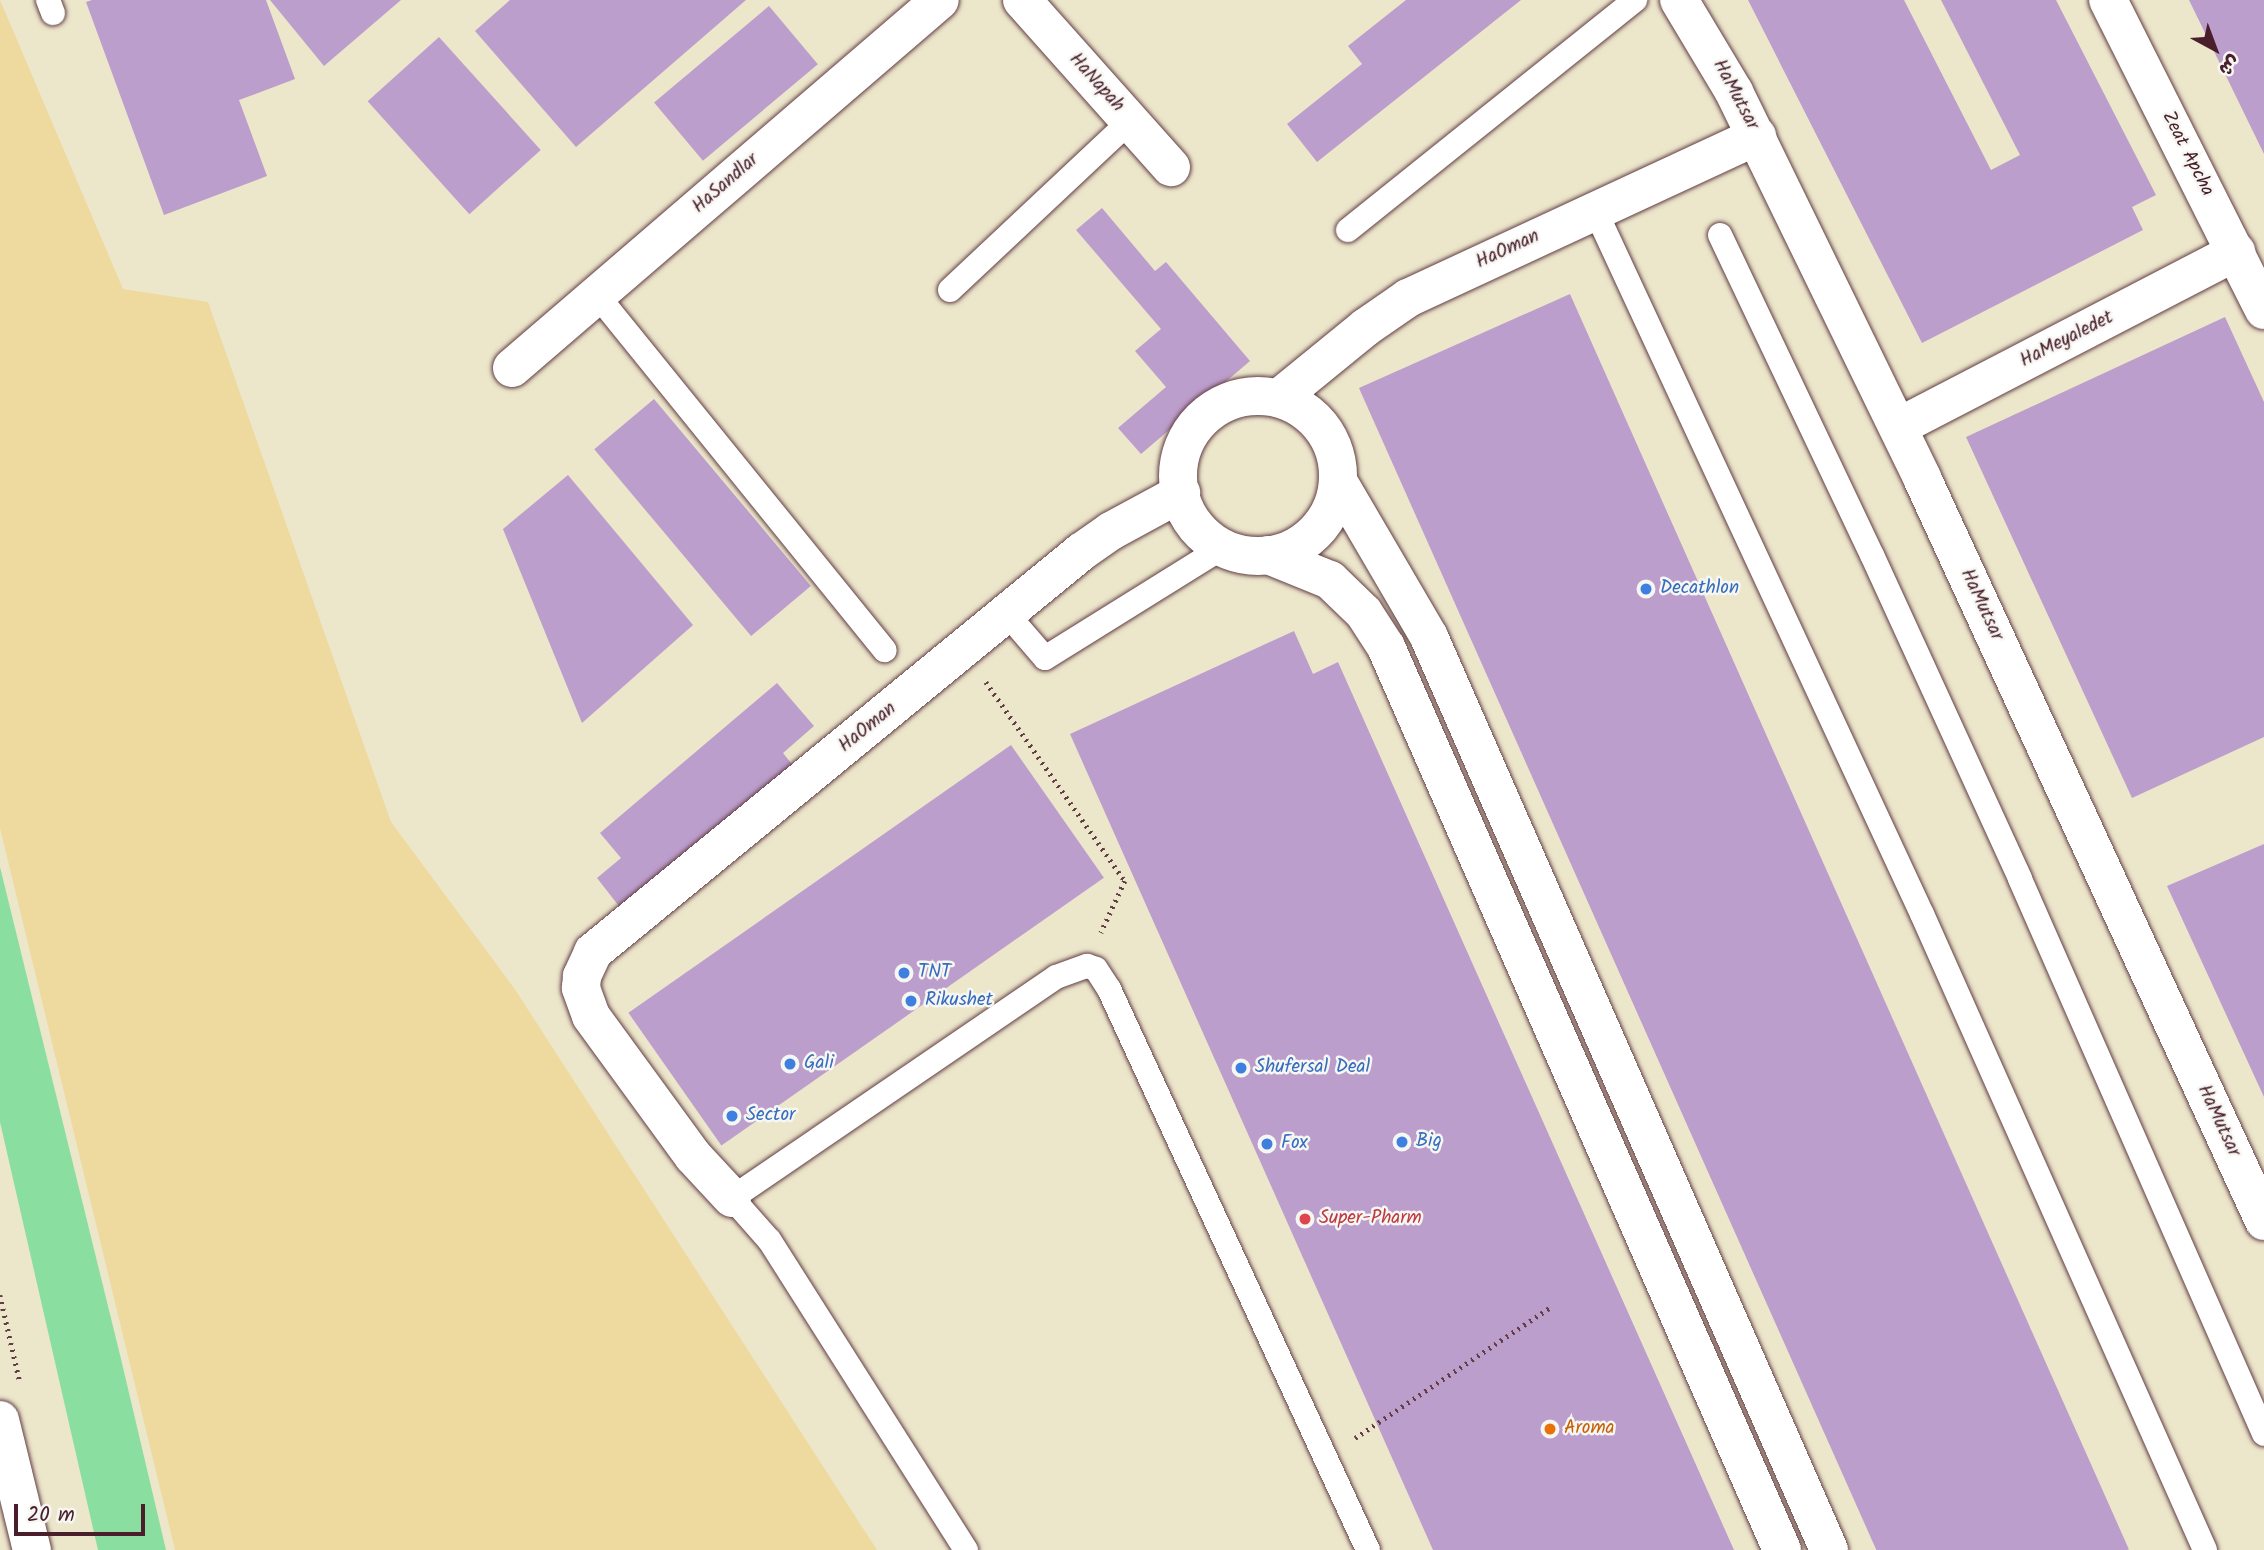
<!DOCTYPE html>
<html>
<head>
<meta charset="utf-8">
<style>
	body { margin:0 }
	#map { position:relative; width:2264px; height:1550px; overflow:hidden; background:#ece6cb; font-family:Kalam,"Playpen Sans Arabic",sans-serif }
	div>[style] { position:absolute }
	.green>* { inset:0; background:#8adea0 }
	.sand>* { inset:0; background:#eeda9e }
	.building>* { inset:0; background:#bc9ecc; transform-origin:0 0 }
	.path>* { height:4.5px; margin-top:-2.25px; transform-origin:0; background:repeating-linear-gradient(90deg,#623d43 0 2px,transparent 0 7px) }
	.roads { filter:drop-shadow(0 0 2px #623d43) drop-shadow(0 0 2px #623d43) }
	.lane>* { height:24px; margin:-12px; padding:0 12px; transform-origin:12px; border-radius:12px; background:#fff }
	.street>* { height:38px; margin:-19px; padding:0 19px; transform-origin:19px; border-radius:19px; background:#fff }
	.street>.ring { margin:-19px; padding:0; box-sizing:content-box; background:none; border:38px solid #fff; border-radius:50% }
	.highway>* { height:38px; margin:-19px; padding:0 19px; transform-origin:19px; border-radius:19px; background:#fff }
	.dots>* { width:19px; height:19px; translate:-50% -50%; box-sizing:border-box; border:4px solid #f6f6f2; border-radius:50% }
	span { translate:-50% -50%; white-space:nowrap; text-align:center; line-height:1.15; -webkit-text-stroke:5px #f6f6f2; paint-order:stroke }
	.street-label { font-size:19px; color:#4a1f2b }
	.shop-label { font-size:19px; color:#366cbe }
	.left { translate:0 -50%; text-align:left }
	.health-label { font-size:19px; color:#be3a42 }
	.food-label { font-size:19px; color:#c56008 }
	.north { position:absolute; left:2180px; top:14px; width:70px; height:70px; -webkit-text-stroke:5px #f6f6f2; paint-order:stroke; rotate:139deg; font-size:19px; font-weight:700; line-height:28px; text-align:center; color:#4a1f2b }
	.north::after { content:''; display:block; margin:auto; width:24px; height:32px; background:#4a1f2b; clip-path:polygon(50% 0,100% 100%,50% 72%,0 100%) }
	.scale { position:absolute; left:14px; top:1504px; width:131px; height:32px; box-sizing:border-box; border:4px solid #4a1f2b; border-top:0; padding-left:9px; font-size:21px; line-height:24px; white-space:nowrap; color:#4a1f2b; -webkit-text-stroke:5px #f6f6f2; paint-order:stroke }
</style>
</head>
<body>
<div id="map">
	<div class="green">
		<i style="clip-path:polygon(0 867px,121px 1359px,166px 1550px,98px 1550px,0 1122px)"></i>
	</div>
	<div class="sand">
		<i style="clip-path:polygon(0 0,123px 289px,208px 302px,391px 822px,514px 988px,877px 1550px,175px 1550px,0 828px)"></i>
	</div>
	<div class="building">
		<i style="clip-path:polygon(92px 0,266px 0,295px 79px,239px 100px,267px 176px,164px 215px,86px 2px)"></i>
		<i style="clip-path:polygon(270px 0,401px 0,324px 66px)"></i>
		<i style="clip-path:polygon(510px 0,746px 0,576px 147px,475px 31px)"></i>
		<i style="clip-path:polygon(1406px 0,1521px 0,1317px 162px,1287px 124px,1362px 64px,1348px 46px)"></i>
		<i style="clip-path:polygon(1748px 0,1904px 0,1991px 170px,2020px 155px,1941px 0,2056px 0,2156px 195px,2132px 207px,2143px 230px,1922px 343px)"></i>
		<i style="clip-path:polygon(2189px 0,2264px 0,2264px 154px)"></i>
		<i style="left:769px;top:6px;width:76px;height:150px;rotate:50deg"></i>
		<i style="left:439px;top:37px;width:152px;height:96px;rotate:48deg"></i>
		<i style="clip-path:polygon(1102px 208px,1155px 271px,1166px 262px,1250px 361px,1141px 454px,1118px 428px,1166px 387px,1135px 351px,1161px 329px,1076px 230px)"></i>
		<i style="left:1570px;top:294px;width:1374px;height:231px;rotate:66deg"></i>
		<i style="clip-path:polygon(2225px 317px,2264px 402px,2264px 737px,2132px 798px,1966px 437px)"></i>
		<i style="left:654px;top:399px;width:244px;height:78px;rotate:50deg"></i>
		<i style="clip-path:polygon(568px 475px,693px 625px,582px 723px,503px 529px)"></i>
		<i style="clip-path:polygon(1294px 631px,1313px 674px,1338px 662px,1734px 1550px,1433px 1550px,1070px 734px)"></i>
		<i style="clip-path:polygon(777px 683px,814px 726px,783px 753px,804px 779px,629px 919px,597px 878px,621px 858px,600px 833px)"></i>
		<i style="left:1011px;top:745px;width:162px;height:467px;rotate:55deg"></i>
		<i style="clip-path:polygon(2264px 844px,2264px 1097px,2167px 886px)"></i>
	</div>
	<div class="path">
		<i style="left:986px;top:682px;width:243px;rotate:55.1deg"></i>
		<i style="left:1125px;top:881px;width:57px;rotate:114.8deg"></i>
		<i style="left:0;top:1295px;width:89px;rotate:77.1deg"></i>
		<i style="left:1355px;top:1438px;width:237px;rotate:-33.8deg"></i>
	</div>
	<div class="roads">
		<div class="lane">
			<i style="left:48px;top:0;width:14px;rotate:69deg"></i>
			<i style="left:1595px;top:210px;width:776px;rotate:65.09deg"></i>
			<i style="left:1922px;top:914px;width:696px;rotate:66.01deg"></i>
			<i style="left:1348px;top:230px;width:368px;rotate:-38.7deg"></i>
			<i style="left:1720px;top:235px;width:354px;rotate:64.6deg"></i>
			<i style="left:1872px;top:555px;width:356px;rotate:65.4deg"></i>
			<i style="left:2020px;top:879px;width:606px;rotate:66.27deg"></i>
			<i style="left:950px;top:290px;width:247px;rotate:-43.2deg"></i>
			<i style="left:597px;top:295px;width:457px;rotate:51deg"></i>
			<i style="left:1007px;top:614px;width:58px;rotate:49.2deg"></i>
			<i style="left:1045px;top:658px;width:210px;rotate:-31.9deg"></i>
			<i style="left:966px;top:1550px;width:367px;rotate:-122.4deg"></i>
			<i style="left:769px;top:1240px;width:56px;rotate:-131.4deg"></i>
			<i style="left:732px;top:1198px;width:392px;rotate:-34.3deg"></i>
			<i style="left:1056px;top:977px;width:33px;rotate:-20deg"></i>
			<i style="left:1087px;top:966px;width:9px;rotate:18deg"></i>
			<i style="left:1096px;top:969px;width:24px;rotate:57deg"></i>
			<i style="left:1109px;top:989px;width:618px;rotate:65.22deg"></i>
		</div>
		<div class="street">
			<i style="left:1022px;top:0;width:224px;rotate:48.3deg"></i>
			<i style="left:1679px;top:0;width:107px;rotate:59.1deg"></i>
			<i style="left:1734px;top:92px;width:429px;rotate:64deg"></i>
			<i style="left:1922px;top:478px;width:818px;rotate:65.28deg"></i>
			<i style="left:2108px;top:0;width:347px;rotate:63.3deg"></i>
			<i style="left:512px;top:368px;width:564px;rotate:-40.69deg"></i>
			<i class="ring" style="left:1178px;top:396px;width:122px;height:122px"></i>
			<i style="left:1279px;top:398px;width:112px;rotate:-39.2deg"></i>
			<i style="left:1366px;top:327px;width:51px;rotate:-34.6deg"></i>
			<i style="left:1408px;top:298px;width:385px;rotate:-24.9deg"></i>
			<i style="left:1898px;top:427px;width:381px;rotate:-27.4deg"></i>
			<i style="left:1338px;top:481px;width:181px;rotate:59.7deg"></i>
			<i style="left:1429px;top:637px;width:997px;rotate:66.34deg"></i>
			<i style="left:1268px;top:555px;width:67px;rotate:22deg"></i>
			<i style="left:1330px;top:580px;width:47px;rotate:44.1deg"></i>
			<i style="left:1364px;top:613px;width:40px;rotate:57.1deg"></i>
			<i style="left:1386px;top:647px;width:986px;rotate:66.32deg"></i>
			<i style="left:732px;top:1198px;width:57px;rotate:-132.9deg"></i>
			<i style="left:693px;top:1156px;width:173px;rotate:-126.1deg"></i>
			<i style="left:591px;top:1016px;width:30px;rotate:-110deg"></i>
			<i style="left:581px;top:988px;width:12px;rotate:-85deg"></i>
			<i style="left:582px;top:976px;width:26px;rotate:-65deg"></i>
			<i style="left:593px;top:952px;width:631px;rotate:-39.34deg"></i>
			<i style="left:1081px;top:552px;width:37px;rotate:-35deg"></i>
			<i style="left:1111px;top:531px;width:80px;rotate:-28.5deg"></i>
		</div>
		<div class="highway">
			<i style="left:0;top:1420px;width:134px;rotate:76.2deg"></i>
		</div>
	</div>
	<div class="dots">
		<i style="left:1646px;top:589px;background:#3f7fe0"></i>
		<i style="left:904px;top:973px;background:#3f7fe0"></i>
		<i style="left:911px;top:1001px;background:#3f7fe0"></i>
		<i style="left:790px;top:1064px;background:#3f7fe0"></i>
		<i style="left:1241px;top:1068px;background:#3f7fe0"></i>
		<i style="left:732px;top:1116px;background:#3f7fe0"></i>
		<i style="left:1402px;top:1142px;background:#3f7fe0"></i>
		<i style="left:1267px;top:1144px;background:#3f7fe0"></i>
		<i style="left:1305px;top:1219px;background:#e0444e"></i>
		<i style="left:1550px;top:1429px;background:#e8710a"></i>
	</div>
	<div class="street-label">
		<span style="left:1096px;top:83px;rotate:48deg">HaNapah</span>
		<span style="left:1735px;top:95px;rotate:62deg">HaMutsar</span>
		<span style="left:2187px;top:154px;rotate:63deg">Zeat Apcha</span>
		<span style="left:726px;top:184px;rotate:-41deg">HaSandlar</span>
		<span style="left:1508px;top:250px;rotate:-25deg">HaOman</span>
		<span style="left:2067px;top:340px;rotate:-27deg">HaMeyaledet</span>
		<span style="left:1981px;top:605px;rotate:65deg">HaMutsar</span>
		<span style="left:868px;top:728px;rotate:-39deg">HaOman</span>
		<span style="left:2218px;top:1121px;rotate:65deg">HaMutsar</span>
	</div>
	<div class="shop-label">
		<span class="left" style="left:1660px;top:589px">Decathlon</span>
		<span class="left" style="left:918px;top:973px">TNT</span>
		<span class="left" style="left:925px;top:1001px">Rikushet</span>
		<span class="left" style="left:804px;top:1064px">Gali</span>
		<span class="left" style="left:1255px;top:1068px">Shufersal Deal</span>
		<span class="left" style="left:746px;top:1116px">Sector</span>
		<span class="left" style="left:1416px;top:1142px">Big</span>
		<span class="left" style="left:1281px;top:1144px">Fox</span>
	</div>
	<div class="health-label">
		<span class="left" style="left:1319px;top:1219px">Super-Pharm</span>
	</div>
	<div class="food-label">
		<span class="left" style="left:1564px;top:1429px">Aroma</span>
	</div>
	<div class="north">ش</div>
	<div class="scale">20 m</div>
</div>
</body>
</html>
